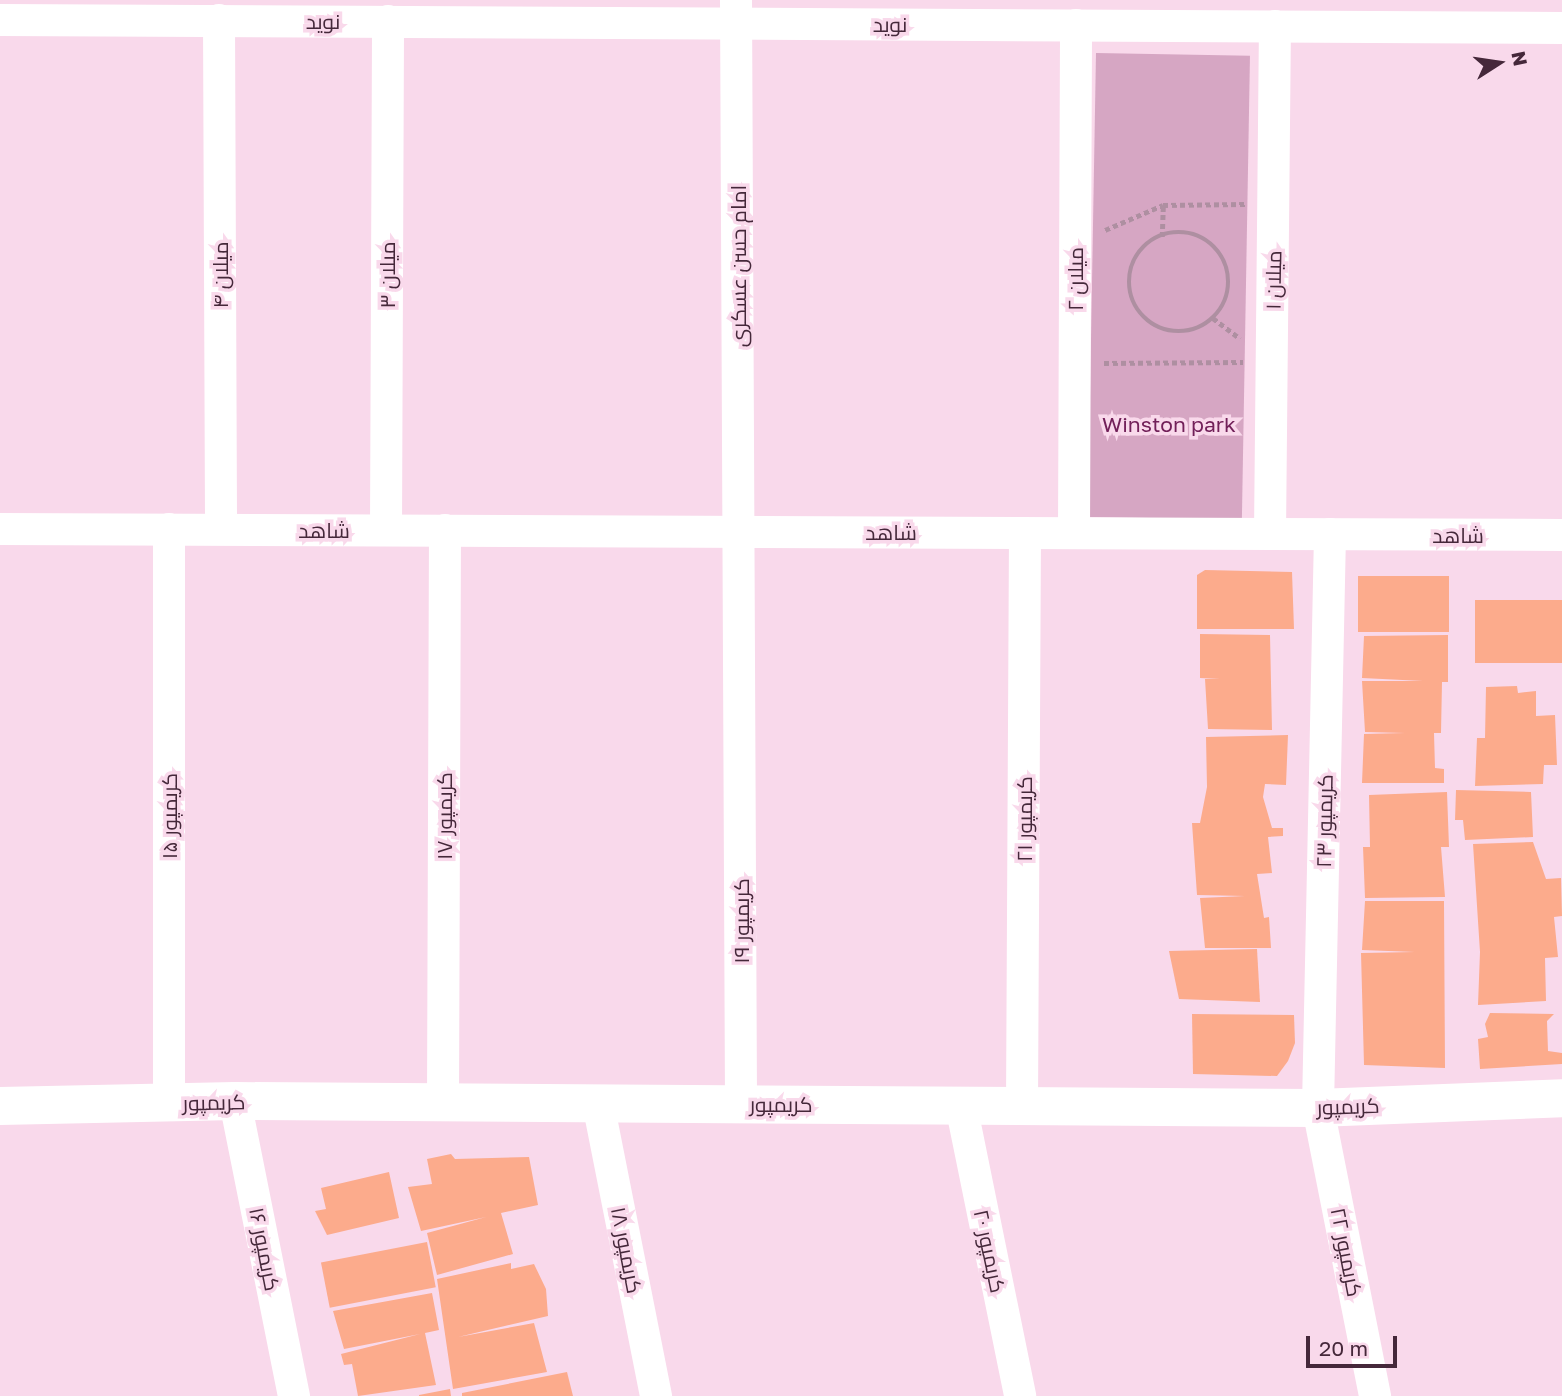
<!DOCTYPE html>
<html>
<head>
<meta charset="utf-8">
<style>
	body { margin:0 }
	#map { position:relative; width:1562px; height:1396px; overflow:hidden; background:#f9d9eb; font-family:"Golos Text",Cairo,sans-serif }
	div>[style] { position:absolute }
	.green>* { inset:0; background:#d6a6c3; transform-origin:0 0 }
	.building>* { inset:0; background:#fcab8c; transform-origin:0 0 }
	.path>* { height:4.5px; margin-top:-2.25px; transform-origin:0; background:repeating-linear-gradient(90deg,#ae8fa1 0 5px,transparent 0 8.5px) }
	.path>.ring { margin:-2.25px; padding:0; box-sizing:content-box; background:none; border:4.5px solid #ae8fa1; border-radius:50% }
	.minor>* { height:32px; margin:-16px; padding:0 16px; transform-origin:16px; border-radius:16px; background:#fff }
	.tertiary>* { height:38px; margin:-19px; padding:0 19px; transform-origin:19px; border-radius:19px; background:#fff }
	span { translate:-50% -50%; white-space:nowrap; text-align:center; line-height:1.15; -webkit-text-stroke:7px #f9d9eb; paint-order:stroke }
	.street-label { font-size:21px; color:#45283a }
	.park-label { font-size:21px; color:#722059 }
	.north { position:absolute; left:1464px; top:28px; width:70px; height:70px; -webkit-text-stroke:5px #f9d9eb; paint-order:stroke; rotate:78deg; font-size:19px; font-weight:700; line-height:28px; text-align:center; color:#45283a }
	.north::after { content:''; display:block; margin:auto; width:24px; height:32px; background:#45283a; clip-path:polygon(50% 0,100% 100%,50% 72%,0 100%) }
	.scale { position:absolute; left:1306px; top:1336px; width:91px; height:32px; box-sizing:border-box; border:4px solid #45283a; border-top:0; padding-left:9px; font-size:21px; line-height:24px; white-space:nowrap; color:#45283a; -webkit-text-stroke:5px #f9d9eb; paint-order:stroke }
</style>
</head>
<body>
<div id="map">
	<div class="green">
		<i style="left:1096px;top:53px;width:154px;height:464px;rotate:1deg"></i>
	</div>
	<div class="building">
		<i style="clip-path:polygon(1205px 570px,1292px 572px,1294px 629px,1197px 629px,1197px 575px)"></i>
		<i style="left:1449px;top:576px;width:56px;height:91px;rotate:90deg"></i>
		<i style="left:1562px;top:600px;width:63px;height:87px;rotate:90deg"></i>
		<i style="clip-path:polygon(1200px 634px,1270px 635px,1272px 730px,1208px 729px,1205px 679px,1220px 679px,1200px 678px)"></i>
		<i style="clip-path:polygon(1448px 635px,1448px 682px,1442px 682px,1441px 733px,1434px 733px,1435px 768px,1444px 769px,1444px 783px,1362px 783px,1364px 734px,1405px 733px,1365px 732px,1362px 681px,1423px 681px,1362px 678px,1364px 636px)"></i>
		<i style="clip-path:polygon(1517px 686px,1518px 693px,1536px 691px,1536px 716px,1555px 715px,1557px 765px,1544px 765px,1543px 784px,1475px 786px,1477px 738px,1485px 738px,1486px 687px)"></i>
		<i style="clip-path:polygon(1288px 735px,1286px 785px,1265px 784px,1263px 797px,1272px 828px,1283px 828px,1283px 836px,1268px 837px,1272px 873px,1257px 874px,1264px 918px,1269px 917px,1271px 948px,1205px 948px,1200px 898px,1245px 896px,1197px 895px,1192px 823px,1200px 823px,1207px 787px,1206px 737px)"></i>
		<i style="clip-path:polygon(1456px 790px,1531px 792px,1533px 837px,1465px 840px,1463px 820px,1455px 820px)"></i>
		<i style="clip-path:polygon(1447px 792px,1449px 847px,1441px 847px,1445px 897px,1365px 898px,1363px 847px,1370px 847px,1369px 795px)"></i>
		<i style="clip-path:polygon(1533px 842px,1546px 879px,1561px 878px,1562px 916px,1554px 917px,1558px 957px,1545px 958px,1546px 1001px,1478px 1005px,1480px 952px,1473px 844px)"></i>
		<i style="clip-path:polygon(1365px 901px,1444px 901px,1445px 1068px,1364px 1065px,1361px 953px,1415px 952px,1362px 950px)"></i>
		<i style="clip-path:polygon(1257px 949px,1260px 1002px,1179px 999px,1169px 951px)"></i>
		<i style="clip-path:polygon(1490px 1013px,1554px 1014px,1547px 1021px,1548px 1051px,1562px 1053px,1562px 1064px,1480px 1069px,1478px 1039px,1488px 1037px,1485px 1024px)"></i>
		<i style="clip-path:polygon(1192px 1014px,1294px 1015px,1295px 1043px,1288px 1061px,1277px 1076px,1193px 1074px)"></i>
		<i style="clip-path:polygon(451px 1154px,455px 1159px,529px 1157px,538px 1205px,501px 1213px,513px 1254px,437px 1275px,427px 1233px,486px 1217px,421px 1231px,408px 1187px,432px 1184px,427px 1159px)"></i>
		<i style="clip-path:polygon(389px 1172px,399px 1218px,327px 1235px,315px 1211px,326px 1209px,321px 1188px)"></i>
		<i style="left:427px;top:1242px;width:46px;height:108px;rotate:79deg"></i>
		<i style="clip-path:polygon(511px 1263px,511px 1269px,534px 1264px,546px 1289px,548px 1316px,458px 1337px,534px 1323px,547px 1372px,453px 1389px,437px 1279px)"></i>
		<i style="clip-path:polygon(432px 1293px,439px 1330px,425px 1333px,436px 1385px,358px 1396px,352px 1364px,344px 1365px,341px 1354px,420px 1334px,344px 1349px,333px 1311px)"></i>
		<i style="clip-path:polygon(567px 1372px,573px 1396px,462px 1396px,462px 1393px)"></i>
		<i style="clip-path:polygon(450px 1389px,451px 1396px,419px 1396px,419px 1395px)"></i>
	</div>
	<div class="path">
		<i style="left:1105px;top:230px;width:63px;rotate:-23.3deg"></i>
		<i style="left:1163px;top:205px;width:82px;rotate:-0.7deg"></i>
		<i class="ring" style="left:1129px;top:232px;width:95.5px;height:95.5px"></i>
		<i style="left:1162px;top:237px;width:32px;rotate:-88deg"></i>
		<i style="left:1213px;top:318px;width:34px;rotate:37deg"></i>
		<i style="left:1104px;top:363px;width:139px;rotate:-0.4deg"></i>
	</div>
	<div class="minor">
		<i style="left:736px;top:0;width:1104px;rotate:89.74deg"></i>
		<i style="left:0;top:20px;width:1562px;rotate:0.29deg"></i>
		<i style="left:219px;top:20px;width:509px;rotate:89.77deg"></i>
		<i style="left:0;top:529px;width:1562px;rotate:0.22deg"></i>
		<i style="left:386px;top:530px;width:509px;rotate:-89.77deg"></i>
		<i style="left:1074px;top:533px;width:508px;rotate:-89.77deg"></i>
		<i style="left:1270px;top:534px;width:508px;rotate:-89.44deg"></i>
		<i style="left:1330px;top:534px;width:574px;rotate:91.2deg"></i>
		<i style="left:1318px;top:1108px;width:294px;rotate:78.8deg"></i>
		<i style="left:235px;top:1101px;width:301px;rotate:78.7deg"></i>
		<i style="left:443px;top:1102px;width:572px;rotate:-89.8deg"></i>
		<i style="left:169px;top:1103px;width:574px;rotate:-90deg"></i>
		<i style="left:598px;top:1103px;width:299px;rotate:78.8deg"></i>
		<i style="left:961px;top:1105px;width:297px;rotate:78.5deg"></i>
		<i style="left:1022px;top:1106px;width:573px;rotate:-89.7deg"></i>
	</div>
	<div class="tertiary">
		<i style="left:0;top:1106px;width:235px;rotate:-1.2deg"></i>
		<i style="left:235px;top:1101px;width:1083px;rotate:0.37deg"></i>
		<i style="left:1318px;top:1108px;width:244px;rotate:-2.3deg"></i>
	</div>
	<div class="street-label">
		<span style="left:323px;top:21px">نوید</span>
		<span style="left:890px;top:24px">نوید</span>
		<span style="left:738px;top:266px;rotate:-90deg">امام حسن عسکری</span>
		<span style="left:220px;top:275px;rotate:-90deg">میلان ۴</span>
		<span style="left:387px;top:275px;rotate:-90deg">میلان ۳</span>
		<span style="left:1075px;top:279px;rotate:-90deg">میلان ۲</span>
		<span style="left:1273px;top:280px;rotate:-89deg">میلان ۱</span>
		<span style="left:324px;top:530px">شاهد</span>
		<span style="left:891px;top:532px">شاهد</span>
		<span style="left:1458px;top:535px">شاهد</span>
		<span style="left:169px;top:816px;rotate:-90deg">کریمپور ۱۵</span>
		<span style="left:444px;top:816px;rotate:-90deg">کریمپور ۱۷</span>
		<span style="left:1024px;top:819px;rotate:-90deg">کریمپور ۲۱</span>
		<span style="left:1324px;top:821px;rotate:-89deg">کریمپور ۲۳</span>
		<span style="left:741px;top:921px;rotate:-90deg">کریمپور ۱۹</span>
		<span style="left:214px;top:1102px;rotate:-1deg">کریمپور</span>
		<span style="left:781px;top:1104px">کریمپور</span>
		<span style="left:1348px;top:1106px;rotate:-2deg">کریمپور</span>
		<span style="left:265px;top:1249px;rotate:79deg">کریمپور ۱۶</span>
		<span style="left:627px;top:1250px;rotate:79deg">کریمپور ۱۸</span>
		<span style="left:990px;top:1251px;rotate:78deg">کریمپور ۲۰</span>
		<span style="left:1347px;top:1252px;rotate:79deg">کریمپور ۲۲</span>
	</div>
	<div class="park-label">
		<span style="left:1169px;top:424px">Winston park</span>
	</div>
	<div class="north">N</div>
	<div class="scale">20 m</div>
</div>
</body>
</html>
